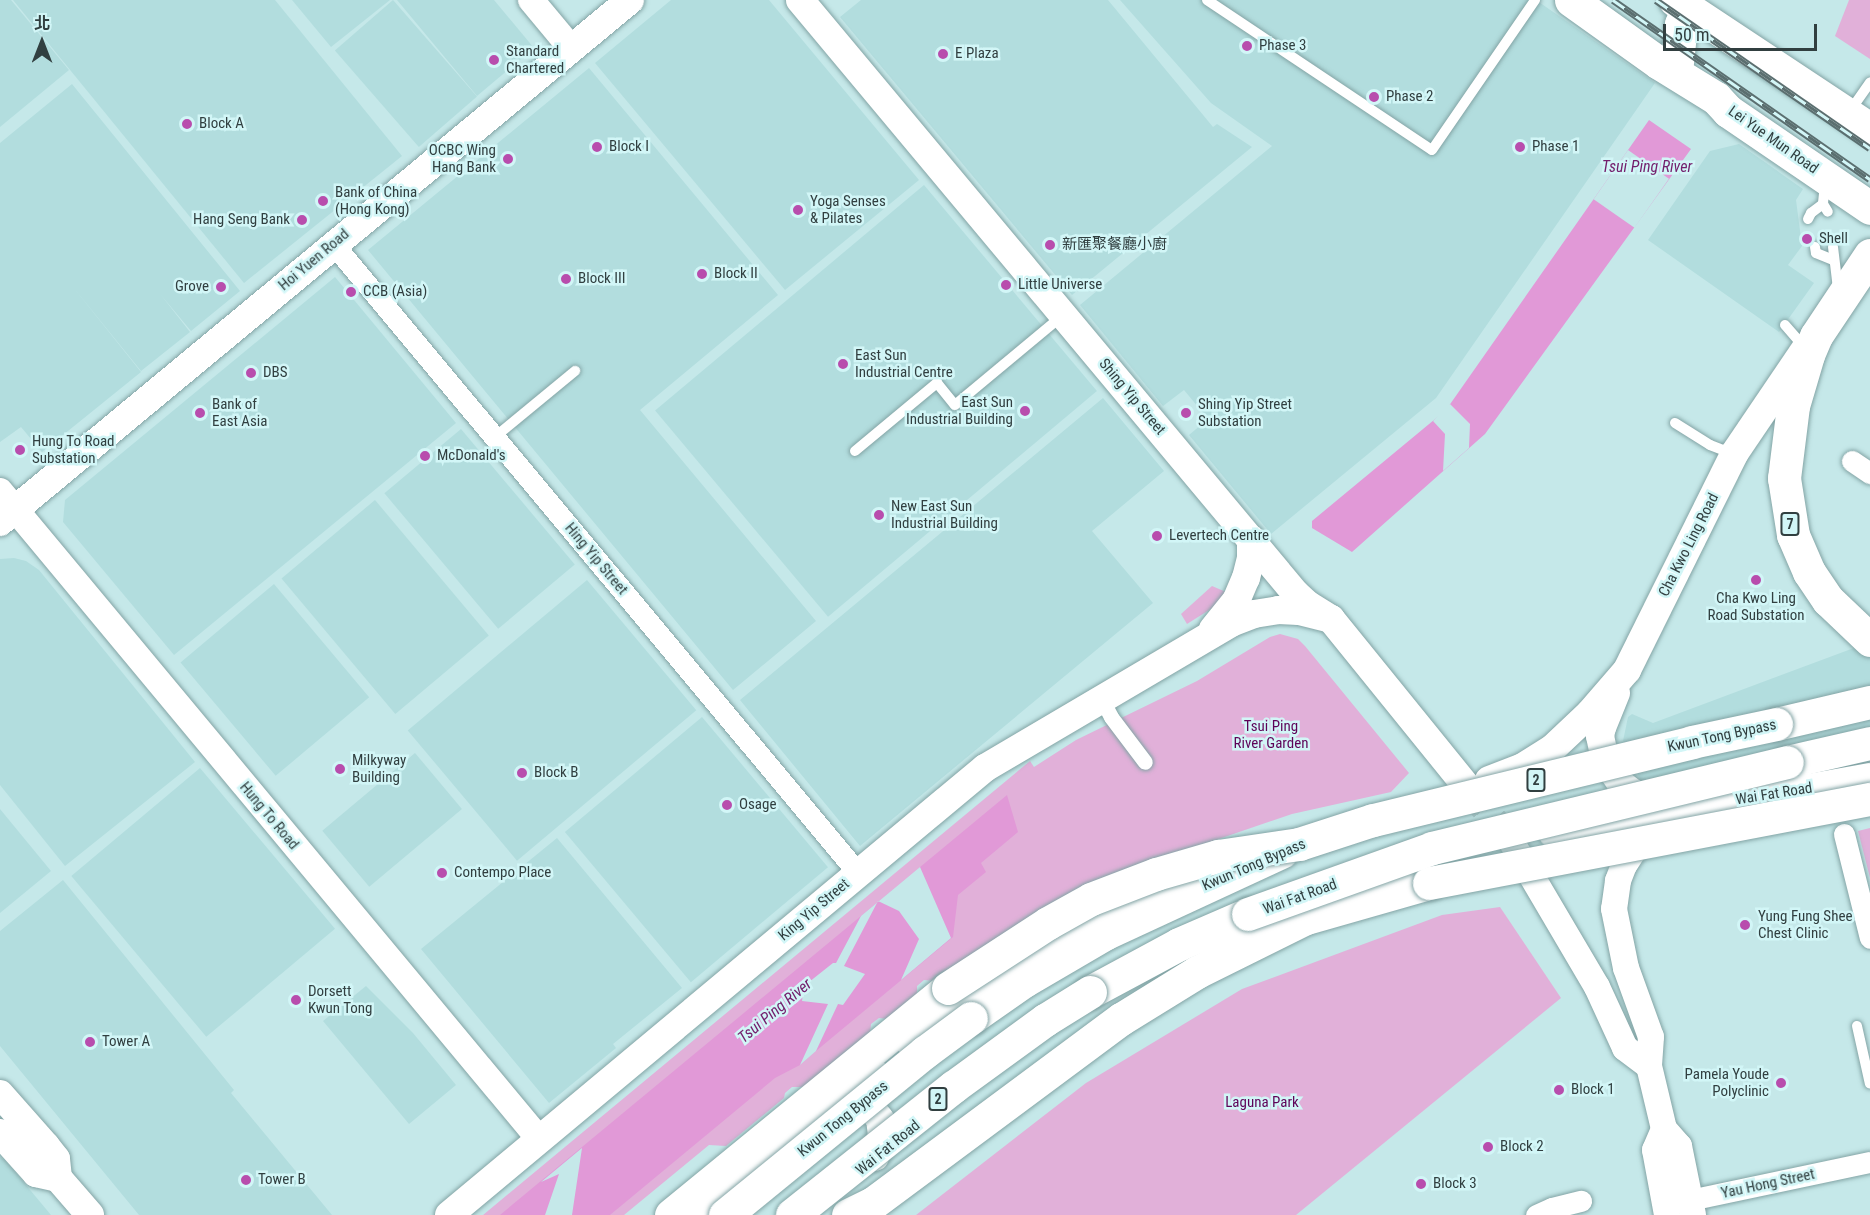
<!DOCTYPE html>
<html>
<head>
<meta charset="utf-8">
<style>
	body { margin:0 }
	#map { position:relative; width:1870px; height:1215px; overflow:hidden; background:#c5e8e9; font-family:"Roboto Condensed","Noto Sans TC",sans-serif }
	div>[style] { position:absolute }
	.built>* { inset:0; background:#b2ddde; transform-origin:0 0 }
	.green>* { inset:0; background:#e1b0d9 }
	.water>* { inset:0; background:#e199d7 }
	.pier>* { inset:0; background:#c5e8e9; transform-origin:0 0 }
	.secondary-tunnel>* { height:28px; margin-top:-14px; transform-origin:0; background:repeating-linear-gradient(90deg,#a7c6c7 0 28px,transparent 0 42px) }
	.roads { filter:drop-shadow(0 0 2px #83a4a5) drop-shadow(0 0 2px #83a4a5) }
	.service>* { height:10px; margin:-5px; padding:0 5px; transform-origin:5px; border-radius:5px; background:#fff }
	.pedestrian>* { height:15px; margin:-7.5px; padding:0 7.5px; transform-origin:7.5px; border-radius:7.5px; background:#fff }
	.minor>* { height:21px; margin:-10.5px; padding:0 10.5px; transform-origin:10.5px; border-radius:10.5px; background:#fff }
	.tertiary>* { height:26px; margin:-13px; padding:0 13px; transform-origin:13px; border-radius:13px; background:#fff }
	.secondary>* { height:28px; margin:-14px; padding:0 14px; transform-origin:14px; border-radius:14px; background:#fff }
	.trunk>* { height:33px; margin:-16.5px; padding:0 16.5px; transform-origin:16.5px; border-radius:16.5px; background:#fff }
	.motorway>* { height:33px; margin:-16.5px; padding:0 16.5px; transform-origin:16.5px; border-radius:16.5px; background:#fff }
	.rail>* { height:7px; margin-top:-3.5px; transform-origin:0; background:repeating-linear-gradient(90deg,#d2f6f7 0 14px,#5b6f70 0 28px); box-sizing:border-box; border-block:2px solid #5b6f70 }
	.bridges { filter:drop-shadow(0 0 2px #83a4a5) drop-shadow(0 0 2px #83a4a5) }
	.motorway-bridge>* { height:33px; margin:-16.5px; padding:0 16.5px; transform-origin:16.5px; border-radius:16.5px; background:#fff }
	.dots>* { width:16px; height:16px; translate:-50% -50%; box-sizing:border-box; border:3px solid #d2f6f7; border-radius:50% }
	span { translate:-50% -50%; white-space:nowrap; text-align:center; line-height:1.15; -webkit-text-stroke:5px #d2f6f7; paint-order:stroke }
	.shield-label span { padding:2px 4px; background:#d2f6f7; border:2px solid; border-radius:4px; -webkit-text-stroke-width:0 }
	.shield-label { font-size:14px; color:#313f40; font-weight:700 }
	.poi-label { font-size:15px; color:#313f40 }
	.left { translate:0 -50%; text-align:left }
	.right { translate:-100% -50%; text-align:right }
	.street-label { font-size:15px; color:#313f40 }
	.park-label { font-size:15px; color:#5e0358 }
	.water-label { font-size:16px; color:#74206d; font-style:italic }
	.north { position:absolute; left:12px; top:12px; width:60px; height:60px; -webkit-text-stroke:4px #d2f6f7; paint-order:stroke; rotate:0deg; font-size:16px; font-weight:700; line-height:24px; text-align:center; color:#313f40 }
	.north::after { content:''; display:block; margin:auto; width:21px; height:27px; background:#313f40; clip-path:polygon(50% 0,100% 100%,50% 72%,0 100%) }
	.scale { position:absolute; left:1663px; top:24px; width:154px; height:27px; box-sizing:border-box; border:3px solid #313f40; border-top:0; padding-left:8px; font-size:18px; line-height:21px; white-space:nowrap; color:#313f40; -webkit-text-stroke:4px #d2f6f7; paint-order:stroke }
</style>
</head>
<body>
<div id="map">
	<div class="built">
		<i style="clip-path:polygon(0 0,11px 0,69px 70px,0 127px)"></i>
		<i style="clip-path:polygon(13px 0,275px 0,402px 156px,244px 283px)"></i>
		<i style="clip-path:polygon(292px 0,390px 0,331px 47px)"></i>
		<i style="left:393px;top:0;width:128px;height:77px;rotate:49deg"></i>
		<i style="clip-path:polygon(397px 0,494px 0,534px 48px,477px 96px)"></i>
		<i style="clip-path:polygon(671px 0,769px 0,919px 180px,785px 290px,595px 63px)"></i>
		<i style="clip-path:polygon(861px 0,1108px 0,1213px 127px,1217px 124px,1252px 147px,1072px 295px,840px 17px)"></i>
		<i style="clip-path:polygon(1120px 0,1536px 0,1655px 83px,1436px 398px,1271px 534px,1189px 435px,1208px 419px,1184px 390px,1163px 406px,1080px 305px,1272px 146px,1211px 103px)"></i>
		<i style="clip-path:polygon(589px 68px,778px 295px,640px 410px,816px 621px,733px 690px,368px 250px)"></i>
		<i style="clip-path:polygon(72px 84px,240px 291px,191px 331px,161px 295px,190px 332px,141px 371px,73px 287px,141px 372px,42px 452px,21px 427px,0 442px,0 143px)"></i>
		<i style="clip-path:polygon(1739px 144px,1803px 189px,1796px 200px,1802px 246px,1788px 265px,1814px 283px,1779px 332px,1648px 240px,1710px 151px)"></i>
		<i style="left:924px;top:185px;width:269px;height:351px;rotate:50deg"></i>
		<i style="clip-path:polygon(335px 277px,456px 423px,174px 655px,63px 522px,65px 500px)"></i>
		<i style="clip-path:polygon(1103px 398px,1164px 471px,1092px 531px,1153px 603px,860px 846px,740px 700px)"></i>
		<i style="left:461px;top:429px;width:177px;height:100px;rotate:50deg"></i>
		<i style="left:375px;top:500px;width:177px;height:122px;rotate:50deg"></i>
		<i style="clip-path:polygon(14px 558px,26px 561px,39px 570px,195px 762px,65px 866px,0 785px,0 559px)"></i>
		<i style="left:587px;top:580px;width:170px;height:234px;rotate:50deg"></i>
		<i style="left:274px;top:584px;width:148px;height:122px;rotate:50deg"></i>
		<i style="clip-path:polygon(1870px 642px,1870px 754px,1641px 781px,1623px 741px,1628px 717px,1632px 714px,1653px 723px)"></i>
		<i style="left:702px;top:717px;width:196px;height:179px;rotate:50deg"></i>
		<i style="left:415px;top:753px;width:73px;height:121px;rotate:50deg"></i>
		<i style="left:200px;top:768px;width:210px;height:168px;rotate:50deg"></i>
		<i style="clip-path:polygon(0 809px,51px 871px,0 913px)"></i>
		<i style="clip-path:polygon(557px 838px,682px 988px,613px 1044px,616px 1048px,549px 1103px,421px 949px)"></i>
		<i style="clip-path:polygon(63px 880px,234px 1090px,231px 1093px,332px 1215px,139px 1215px,0 1046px,0 931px)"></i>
		<i style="clip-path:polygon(366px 986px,413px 1033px,456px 1085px,409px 1124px,323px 1021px)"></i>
		<i style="clip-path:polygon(0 1157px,6px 1161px,51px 1215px,0 1215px)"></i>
	</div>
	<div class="green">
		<i style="clip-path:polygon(1849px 0,1870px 0,1870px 59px,1835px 36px)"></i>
		<i style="clip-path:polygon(1212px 586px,1226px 592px,1214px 607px,1187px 624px,1181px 614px)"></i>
		<i style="clip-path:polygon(1280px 634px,1298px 639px,1305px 646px,1409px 773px,1391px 792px,1292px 814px,1169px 856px,935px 981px,924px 980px,917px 986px,917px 995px,888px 1019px,879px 1018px,871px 1024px,870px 1033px,805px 1087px,792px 1087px,785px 1093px,784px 1098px,726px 1146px,709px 1145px,624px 1215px,483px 1215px,1030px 761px,1034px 767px,1076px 740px,1197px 681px,1270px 637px)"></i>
		<i style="clip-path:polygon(1870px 828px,1870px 878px,1858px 831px)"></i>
		<i style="clip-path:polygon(1500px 907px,1561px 998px,1296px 1215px,916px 1215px,1086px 1083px,1242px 989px,1442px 915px)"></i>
	</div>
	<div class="water">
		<i style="clip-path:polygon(1649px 120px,1691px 149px,1485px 434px,1352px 552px,1312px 528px,1312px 521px,1446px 410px)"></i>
		<i style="clip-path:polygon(1007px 795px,1018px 832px,981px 863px,986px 872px,958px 895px,953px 937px,816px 1051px,800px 1065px,775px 1078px,610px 1215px,500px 1215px)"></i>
	</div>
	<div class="pier">
		<i style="left:1628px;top:150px;width:50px;height:60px;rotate:35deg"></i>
		<i style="clip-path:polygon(1450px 404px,1470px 424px,1469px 448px,1443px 471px,1445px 434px,1433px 421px)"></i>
		<i style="clip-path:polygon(920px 867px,951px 938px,901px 980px,919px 939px,899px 911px,878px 901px,844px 966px,865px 974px,843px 1005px,838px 1004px,816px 1051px,800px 1065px,828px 1004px,802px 1001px,804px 986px,833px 963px,836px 963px,861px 916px)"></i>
		<i style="clip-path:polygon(582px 1148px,572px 1215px,545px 1215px,559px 1174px,541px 1182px)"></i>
	</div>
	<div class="secondary-tunnel">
		<i style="left:1467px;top:787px;width:70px;rotate:50.8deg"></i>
	</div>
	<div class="roads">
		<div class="service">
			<i style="left:1207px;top:0;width:270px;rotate:33.7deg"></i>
			<i style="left:1432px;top:150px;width:182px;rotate:-55.5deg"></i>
			<i style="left:1850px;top:111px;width:35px;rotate:-55deg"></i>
			<i style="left:1825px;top:184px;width:20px;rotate:96deg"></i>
			<i style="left:1823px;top:204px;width:9px;rotate:58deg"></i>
			<i style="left:1808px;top:219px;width:7px;rotate:-63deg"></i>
			<i style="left:1811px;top:213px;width:15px;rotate:-37deg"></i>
			<i style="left:1815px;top:247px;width:6px;rotate:81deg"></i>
			<i style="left:1816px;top:253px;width:18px;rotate:22deg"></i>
			<i style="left:1833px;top:247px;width:42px;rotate:83.2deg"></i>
			<i style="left:1785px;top:325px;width:30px;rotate:49deg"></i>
			<i style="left:1675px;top:423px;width:41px;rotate:32.2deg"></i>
			<i style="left:1710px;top:445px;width:26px;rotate:21deg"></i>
			<i style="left:495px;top:437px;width:104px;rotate:-39.5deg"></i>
			<i style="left:855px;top:451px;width:107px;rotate:-39.7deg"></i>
			<i style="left:937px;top:383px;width:28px;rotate:51deg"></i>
			<i style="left:955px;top:405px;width:141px;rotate:-39.8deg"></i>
			<i style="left:1857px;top:1026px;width:59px;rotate:77.4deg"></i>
		</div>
		<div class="pedestrian">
			<i style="left:1101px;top:698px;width:21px;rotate:62deg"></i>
			<i style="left:1111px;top:717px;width:56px;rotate:52.9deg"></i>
		</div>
		<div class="minor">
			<i style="left:334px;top:245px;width:818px;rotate:50.16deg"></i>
			<i style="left:1852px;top:461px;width:22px;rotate:34deg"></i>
			<i style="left:1844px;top:834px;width:107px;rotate:76deg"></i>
			<i style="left:1675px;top:1203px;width:199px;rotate:-11.9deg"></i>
			<i style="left:1536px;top:1215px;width:17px;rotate:-24deg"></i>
			<i style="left:1552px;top:1208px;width:30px;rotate:-14deg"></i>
		</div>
		<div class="tertiary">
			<i style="left:531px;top:0;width:62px;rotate:50.2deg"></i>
			<i style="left:0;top:491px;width:844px;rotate:50.24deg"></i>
			<i style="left:1645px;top:833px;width:38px;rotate:123deg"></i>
			<i style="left:1624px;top:865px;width:17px;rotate:111deg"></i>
			<i style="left:1618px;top:881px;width:28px;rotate:98deg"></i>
			<i style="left:1614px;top:909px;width:60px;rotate:78.5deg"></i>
			<i style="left:1626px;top:968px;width:73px;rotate:70.1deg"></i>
			<i style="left:1651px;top:1037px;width:29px;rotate:94deg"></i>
			<i style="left:1649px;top:1066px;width:65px;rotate:76.6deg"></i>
			<i style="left:1664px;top:1129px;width:23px;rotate:49deg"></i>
			<i style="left:1679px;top:1146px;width:70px;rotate:78.5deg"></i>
			<i style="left:1511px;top:841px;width:169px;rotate:59.5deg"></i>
			<i style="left:1597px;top:987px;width:67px;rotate:65.3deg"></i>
			<i style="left:1625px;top:1048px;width:30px;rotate:37deg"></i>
			<i style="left:1664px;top:1129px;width:23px;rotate:113deg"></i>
			<i style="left:1655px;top:1150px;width:66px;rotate:79.5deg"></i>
		</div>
		<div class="secondary">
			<i style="left:800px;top:0;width:774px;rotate:50.14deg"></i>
			<i style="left:1296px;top:594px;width:15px;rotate:42deg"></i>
			<i style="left:1307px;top:604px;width:28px;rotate:32deg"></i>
			<i style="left:1331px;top:619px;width:216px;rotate:51deg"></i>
			<i style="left:0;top:522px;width:818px;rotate:-39.64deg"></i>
			<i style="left:1213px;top:629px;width:36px;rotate:-51deg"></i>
			<i style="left:1236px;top:601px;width:25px;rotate:-67deg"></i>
			<i style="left:1246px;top:578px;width:21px;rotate:-76deg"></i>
			<i style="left:1251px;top:558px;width:19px;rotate:-90deg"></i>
			<i style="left:1616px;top:693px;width:37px;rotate:112deg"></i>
			<i style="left:1602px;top:727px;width:9px;rotate:103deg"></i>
			<i style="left:1600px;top:736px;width:25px;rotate:78deg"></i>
			<i style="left:1605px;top:760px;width:29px;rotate:56deg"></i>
			<i style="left:1621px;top:784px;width:15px;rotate:37deg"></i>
			<i style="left:1633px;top:793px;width:26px;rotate:21deg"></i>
			<i style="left:1489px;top:780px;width:34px;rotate:-21deg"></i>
			<i style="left:1521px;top:768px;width:38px;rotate:-32deg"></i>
			<i style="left:1553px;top:748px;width:51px;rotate:-43.4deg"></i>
			<i style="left:1590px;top:713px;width:57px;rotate:-49.3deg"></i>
			<i style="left:1627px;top:670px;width:241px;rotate:-63.6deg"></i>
			<i style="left:1734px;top:454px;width:130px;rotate:-55.9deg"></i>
			<i style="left:1553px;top:834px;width:322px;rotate:-10.2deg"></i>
			<i style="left:907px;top:1040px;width:132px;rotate:-34.5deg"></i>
			<i style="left:1016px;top:965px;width:95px;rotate:-30.3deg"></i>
			<i style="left:1098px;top:917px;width:71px;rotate:-25.8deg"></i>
			<i style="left:0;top:1094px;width:69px;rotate:48.5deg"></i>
			<i style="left:46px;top:1146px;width:16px;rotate:52deg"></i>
			<i style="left:56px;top:1159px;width:19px;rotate:84deg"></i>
			<i style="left:58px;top:1178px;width:49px;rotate:49.1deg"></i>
			<i style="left:840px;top:1105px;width:10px;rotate:-6deg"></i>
			<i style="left:850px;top:1104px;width:21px;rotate:11deg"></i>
			<i style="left:871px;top:1108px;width:14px;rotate:51deg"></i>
			<i style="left:880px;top:1119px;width:16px;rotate:83deg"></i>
			<i style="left:882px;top:1135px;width:23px;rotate:108deg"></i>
			<i style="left:0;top:1133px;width:54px;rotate:48deg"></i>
			<i style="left:36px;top:1173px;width:23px;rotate:13deg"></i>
			<i style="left:449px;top:1215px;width:698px;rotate:-39.83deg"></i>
			<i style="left:985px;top:768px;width:286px;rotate:-30.5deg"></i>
			<i style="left:1231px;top:623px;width:25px;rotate:-21deg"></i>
			<i style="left:1254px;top:614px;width:24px;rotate:-9deg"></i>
			<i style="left:1278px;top:610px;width:21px;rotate:3deg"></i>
			<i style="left:1299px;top:611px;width:33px;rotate:14deg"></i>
			<i style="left:703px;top:1215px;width:223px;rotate:-40.6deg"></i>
		</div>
		<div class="trunk">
			<i style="left:1571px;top:0;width:108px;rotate:35.6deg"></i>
			<i style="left:1659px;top:63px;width:67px;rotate:31.6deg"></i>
			<i style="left:1716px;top:98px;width:18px;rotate:47deg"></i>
			<i style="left:1728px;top:111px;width:172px;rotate:34.3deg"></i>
			<i style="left:1675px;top:0;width:234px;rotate:33.5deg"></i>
			<i style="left:1676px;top:72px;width:48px;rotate:-84.1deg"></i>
			<i style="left:1681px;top:24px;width:16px;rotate:-68deg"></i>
			<i style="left:1870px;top:255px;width:97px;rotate:123.7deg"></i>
			<i style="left:1816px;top:336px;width:21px;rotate:113deg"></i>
			<i style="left:1808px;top:355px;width:53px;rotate:106.4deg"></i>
			<i style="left:1793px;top:406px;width:73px;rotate:97.1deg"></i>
			<i style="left:1784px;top:478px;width:58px;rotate:81deg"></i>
			<i style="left:1793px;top:535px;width:40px;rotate:66.6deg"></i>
			<i style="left:1809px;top:572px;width:34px;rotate:56deg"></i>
			<i style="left:1828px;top:600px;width:58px;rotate:43.6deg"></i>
		</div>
		<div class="motorway">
			<i style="left:1776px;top:724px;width:97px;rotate:-13.2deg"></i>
			<i style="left:1787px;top:762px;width:85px;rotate:-12.9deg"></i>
			<i style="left:1090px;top:992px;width:101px;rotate:-28.3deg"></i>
			<i style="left:1179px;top:944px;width:75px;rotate:-23.5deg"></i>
			<i style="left:971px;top:1018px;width:65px;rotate:-34.9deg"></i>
			<i style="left:1024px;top:981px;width:95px;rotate:-30.3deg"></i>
			<i style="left:1106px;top:933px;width:193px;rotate:-24.8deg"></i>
			<i style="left:671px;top:1215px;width:358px;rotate:-39.3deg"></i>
			<i style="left:848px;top:1215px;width:28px;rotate:-26deg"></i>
			<i style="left:873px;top:1203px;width:309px;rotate:-36.6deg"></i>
			<i style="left:1121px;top:1019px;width:89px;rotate:-31.7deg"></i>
			<i style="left:1197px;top:972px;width:122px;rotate:-26.4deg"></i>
			<i style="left:1306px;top:918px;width:128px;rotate:-15.9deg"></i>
		</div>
	</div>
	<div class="rail">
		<i style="left:1613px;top:0;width:313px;rotate:34.9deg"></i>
		<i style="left:1656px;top:0;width:260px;rotate:34.7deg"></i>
	</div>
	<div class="bridges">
		<div class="motorway-bridge">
			<i style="left:1429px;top:883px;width:449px;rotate:-10.8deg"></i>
			<i style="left:1248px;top:914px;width:195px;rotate:-19.7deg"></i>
			<i style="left:1432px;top:848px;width:365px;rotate:-13.6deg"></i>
			<i style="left:948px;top:988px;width:119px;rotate:-33deg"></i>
			<i style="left:1048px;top:923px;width:49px;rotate:-29.2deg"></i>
			<i style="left:1091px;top:899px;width:70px;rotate:-21deg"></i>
			<i style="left:1156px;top:874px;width:65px;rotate:-16.2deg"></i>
			<i style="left:1218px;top:856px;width:82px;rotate:-8.4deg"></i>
			<i style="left:1299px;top:844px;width:78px;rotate:-18deg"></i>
			<i style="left:1373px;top:820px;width:328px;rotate:-13.7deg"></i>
			<i style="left:1692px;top:742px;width:86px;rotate:-12.1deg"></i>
			<i style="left:725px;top:1215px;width:258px;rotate:-39.2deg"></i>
			<i style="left:925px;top:1052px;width:57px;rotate:-36.5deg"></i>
			<i style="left:792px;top:1215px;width:206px;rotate:-38.5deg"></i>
			<i style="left:953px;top:1087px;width:114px;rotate:-36.1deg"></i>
			<i style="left:1045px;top:1020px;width:53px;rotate:-31.9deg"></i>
		</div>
	</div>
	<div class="dots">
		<i style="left:1247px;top:46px;background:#b84dad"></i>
		<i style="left:943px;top:54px;background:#b84dad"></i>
		<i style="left:494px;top:60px;background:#b84dad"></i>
		<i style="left:1374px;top:97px;background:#b84dad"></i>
		<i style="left:187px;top:124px;background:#b84dad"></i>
		<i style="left:597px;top:147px;background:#b84dad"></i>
		<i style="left:1520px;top:147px;background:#b84dad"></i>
		<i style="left:508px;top:159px;background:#b84dad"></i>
		<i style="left:323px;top:201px;background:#b84dad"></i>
		<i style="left:798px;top:210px;background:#b84dad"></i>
		<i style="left:302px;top:220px;background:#b84dad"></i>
		<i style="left:1807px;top:239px;background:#b84dad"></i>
		<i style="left:1050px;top:245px;background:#b84dad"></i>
		<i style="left:702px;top:274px;background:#b84dad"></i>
		<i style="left:566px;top:279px;background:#b84dad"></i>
		<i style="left:1006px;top:285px;background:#b84dad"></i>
		<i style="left:221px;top:287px;background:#b84dad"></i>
		<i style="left:351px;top:292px;background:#b84dad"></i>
		<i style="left:843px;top:364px;background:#b84dad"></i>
		<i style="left:251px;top:373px;background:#b84dad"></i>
		<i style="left:1025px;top:411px;background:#b84dad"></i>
		<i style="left:200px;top:413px;background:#b84dad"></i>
		<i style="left:1186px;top:413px;background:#b84dad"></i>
		<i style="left:20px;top:450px;background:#b84dad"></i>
		<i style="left:425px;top:456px;background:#b84dad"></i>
		<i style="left:879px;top:515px;background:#b84dad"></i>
		<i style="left:1157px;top:536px;background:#b84dad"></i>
		<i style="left:1756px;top:580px;background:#b84dad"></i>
		<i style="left:340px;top:769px;background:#b84dad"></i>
		<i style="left:522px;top:773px;background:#b84dad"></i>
		<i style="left:727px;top:805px;background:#b84dad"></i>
		<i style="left:442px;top:873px;background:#b84dad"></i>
		<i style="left:1745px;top:925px;background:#b84dad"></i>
		<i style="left:296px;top:1000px;background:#b84dad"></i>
		<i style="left:90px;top:1042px;background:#b84dad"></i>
		<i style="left:1781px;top:1083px;background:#b84dad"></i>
		<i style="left:1559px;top:1090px;background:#b84dad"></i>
		<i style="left:1488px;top:1147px;background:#b84dad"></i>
		<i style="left:246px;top:1180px;background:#b84dad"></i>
		<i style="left:1421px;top:1184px;background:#b84dad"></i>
	</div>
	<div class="shield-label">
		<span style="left:1790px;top:524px">7</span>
		<span style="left:1536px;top:780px">2</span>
		<span style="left:938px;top:1099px">2</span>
	</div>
	<div class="poi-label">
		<span class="left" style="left:1259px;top:46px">Phase 3</span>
		<span class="left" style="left:506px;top:60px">Standard<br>Chartered</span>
		<span class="left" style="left:955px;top:54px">E Plaza</span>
		<span class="left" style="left:1386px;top:97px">Phase 2</span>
		<span class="left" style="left:199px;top:124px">Block A</span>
		<span class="left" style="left:609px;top:147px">Block I</span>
		<span class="left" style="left:1532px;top:147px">Phase 1</span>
		<span class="right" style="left:496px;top:159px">OCBC Wing<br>Hang Bank</span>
		<span class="left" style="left:335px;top:201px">Bank of China<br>(Hong Kong)</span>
		<span class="left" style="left:810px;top:210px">Yoga Senses<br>&amp; Pilates</span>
		<span class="right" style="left:290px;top:220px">Hang Seng Bank</span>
		<span class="left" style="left:1819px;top:239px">Shell</span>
		<span class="left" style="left:1062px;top:245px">新匯聚餐廳小廚</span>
		<span class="left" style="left:714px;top:274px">Block II</span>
		<span class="left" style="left:578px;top:279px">Block III</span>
		<span class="left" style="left:1018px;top:285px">Little Universe</span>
		<span class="right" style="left:209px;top:287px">Grove</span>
		<span class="left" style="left:363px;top:292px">CCB (Asia)</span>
		<span class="left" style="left:855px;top:364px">East Sun<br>Industrial Centre</span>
		<span class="left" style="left:263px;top:373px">DBS</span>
		<span class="right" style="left:1013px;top:411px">East Sun<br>Industrial Building</span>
		<span class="left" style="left:212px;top:413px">Bank of<br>East Asia</span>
		<span class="left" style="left:1198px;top:413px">Shing Yip Street<br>Substation</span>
		<span class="left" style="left:32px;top:450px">Hung To Road<br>Substation</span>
		<span class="left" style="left:437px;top:456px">McDonald's</span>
		<span class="left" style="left:891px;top:515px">New East Sun<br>Industrial Building</span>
		<span class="left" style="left:1169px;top:536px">Levertech Centre</span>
		<span style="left:1756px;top:607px">Cha Kwo Ling<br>Road Substation</span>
		<span class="left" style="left:352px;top:769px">Milkyway<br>Building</span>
		<span class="left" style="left:534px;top:773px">Block B</span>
		<span class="left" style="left:739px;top:805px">Osage</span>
		<span class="left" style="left:454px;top:873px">Contempo Place</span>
		<span class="left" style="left:1758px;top:925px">Yung Fung Shee<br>Chest Clinic</span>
		<span class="left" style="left:308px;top:1000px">Dorsett<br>Kwun Tong</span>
		<span class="left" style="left:102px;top:1042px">Tower A</span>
		<span class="right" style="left:1769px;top:1083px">Pamela Youde<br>Polyclinic</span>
		<span class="left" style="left:1571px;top:1090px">Block 1</span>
		<span class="left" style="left:1500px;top:1147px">Block 2</span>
		<span class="left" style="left:258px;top:1180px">Tower B</span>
		<span class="left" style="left:1433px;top:1184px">Block 3</span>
	</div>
	<div class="street-label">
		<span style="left:1773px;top:140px;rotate:35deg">Lei Yue Mun Road</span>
		<span style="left:314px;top:260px;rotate:-40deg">Hoi Yuen Road</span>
		<span style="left:1132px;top:397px;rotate:50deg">Shing Yip Street</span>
		<span style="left:1689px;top:545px;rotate:-63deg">Cha Kwo Ling Road</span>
		<span style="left:596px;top:559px;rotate:50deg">Hing Yip Street</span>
		<span style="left:1722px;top:736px;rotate:-12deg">Kwun Tong Bypass</span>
		<span style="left:1774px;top:794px;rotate:-9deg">Wai Fat Road</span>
		<span style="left:269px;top:816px;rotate:50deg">Hung To Road</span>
		<span style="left:1254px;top:865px;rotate:-23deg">Kwun Tong Bypass</span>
		<span style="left:1300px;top:897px;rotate:-20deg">Wai Fat Road</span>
		<span style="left:814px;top:910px;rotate:-40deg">King Yip Street</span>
		<span style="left:843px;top:1119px;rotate:-39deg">Kwun Tong Bypass</span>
		<span style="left:888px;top:1148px;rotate:-39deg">Wai Fat Road</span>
		<span style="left:1768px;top:1184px;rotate:-12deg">Yau Hong Street</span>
	</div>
	<div class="park-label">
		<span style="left:1271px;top:735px">Tsui Ping<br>River Garden</span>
		<span style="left:1262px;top:1103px">Laguna Park</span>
	</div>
	<div class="water-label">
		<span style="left:1647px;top:167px">Tsui Ping River</span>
		<span style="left:775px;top:1011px;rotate:-40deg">Tsui Ping River</span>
	</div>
	<div class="north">北</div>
	<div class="scale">50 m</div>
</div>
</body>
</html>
